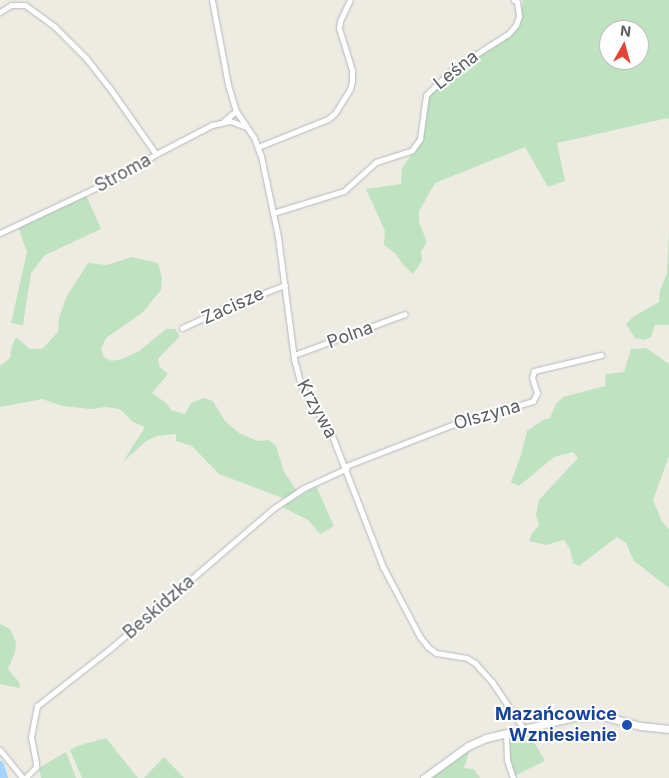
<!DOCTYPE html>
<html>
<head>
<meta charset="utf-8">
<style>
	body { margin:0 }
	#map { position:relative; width:669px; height:778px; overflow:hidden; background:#edebe2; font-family:Inter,sans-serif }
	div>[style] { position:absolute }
	.green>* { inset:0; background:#bfe3c0 }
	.river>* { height:8px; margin:-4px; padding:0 4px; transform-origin:4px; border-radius:4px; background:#a4d3fb }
	.roads { filter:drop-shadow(0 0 1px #b5b8bc) drop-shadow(0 0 1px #b5b8bc) }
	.street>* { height:5px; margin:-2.5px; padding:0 2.5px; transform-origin:2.5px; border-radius:2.5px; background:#fff }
	.secondary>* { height:7px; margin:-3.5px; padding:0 3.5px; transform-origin:3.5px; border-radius:3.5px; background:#fff }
	.dots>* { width:14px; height:14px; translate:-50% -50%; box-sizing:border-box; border:2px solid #fff; border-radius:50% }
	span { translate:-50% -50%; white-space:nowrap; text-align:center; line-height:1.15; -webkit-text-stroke:4px #fff; paint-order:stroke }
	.street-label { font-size:18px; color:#5a5e62 }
	.transit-label { font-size:18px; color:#164399; font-weight:700 }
	.right { translate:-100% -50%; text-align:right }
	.north { position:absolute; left:599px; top:20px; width:50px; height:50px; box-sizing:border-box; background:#fff; border:1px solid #bdbfc0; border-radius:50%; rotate:7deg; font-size:14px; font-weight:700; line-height:20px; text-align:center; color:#5a5e62 }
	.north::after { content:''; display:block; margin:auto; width:18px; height:22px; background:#e14634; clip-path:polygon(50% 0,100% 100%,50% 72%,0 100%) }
</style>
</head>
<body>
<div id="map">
	<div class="green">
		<i style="clip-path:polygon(evenodd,523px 0,669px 0,669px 120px,668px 118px,557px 143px,565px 181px,548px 187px,525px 147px,435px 183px,419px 211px,419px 222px,427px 242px,421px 251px,422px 261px,413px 274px,404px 266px,395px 253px,384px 245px,385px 231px,366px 189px,401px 184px,402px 168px,422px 140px,426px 99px,449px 74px,509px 36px,520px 23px,523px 0,609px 30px,639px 30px,639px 60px,609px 60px,609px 30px)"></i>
		<i style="clip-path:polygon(86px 195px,101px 229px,45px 255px,31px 273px,23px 325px,11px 323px,27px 252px,18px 227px)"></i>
		<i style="clip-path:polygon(669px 231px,669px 325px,655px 325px,651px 337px,644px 340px,635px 338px,626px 324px,633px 317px,659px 302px,660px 290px,667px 273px)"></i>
		<i style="clip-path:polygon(132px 257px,158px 263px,162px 278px,161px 290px,143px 312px,106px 338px,101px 349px,104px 357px,111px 361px,122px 359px,139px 351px,166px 329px,175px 329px,180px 336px,158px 359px,159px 366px,168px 374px,152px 393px,166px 403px,171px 410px,185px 414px,191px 403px,203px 398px,213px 401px,225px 421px,239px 433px,258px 441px,269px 440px,276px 446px,284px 472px,297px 491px,285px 499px,219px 474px,192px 446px,176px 441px,176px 434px,157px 436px,146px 441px,123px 462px,145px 427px,133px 422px,120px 409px,106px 407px,91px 409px,63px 406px,42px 399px,0 407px,0 366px,10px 358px,12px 345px,16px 337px,30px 349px,42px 349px,58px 332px,59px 317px,67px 296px,88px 263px,107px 265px)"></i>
		<i style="clip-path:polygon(646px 348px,669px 364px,669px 456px,653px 500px,662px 522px,669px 529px,669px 588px,634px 561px,626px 543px,617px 537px,579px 566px,573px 563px,570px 549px,564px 540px,546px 545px,529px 541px,532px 533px,539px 526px,536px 515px,539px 500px,578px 458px,573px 452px,554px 457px,519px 486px,511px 482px,520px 458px,527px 431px,543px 420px,550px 418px,556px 404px,563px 397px,605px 386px,606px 374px,624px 372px,631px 349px)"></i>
		<i style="clip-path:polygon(316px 486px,334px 526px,320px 534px,308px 520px,282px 507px)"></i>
		<i style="clip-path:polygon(0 624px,10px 629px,16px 642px,15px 652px,8px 669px,19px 682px,20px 688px,0 684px)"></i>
		<i style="clip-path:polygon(528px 731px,545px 761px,514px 776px,509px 759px,508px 735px)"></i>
		<i style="clip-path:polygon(106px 738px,138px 778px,82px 778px,70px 750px,77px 746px)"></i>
		<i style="clip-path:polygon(470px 749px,464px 768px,474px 769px,480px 778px,430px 778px)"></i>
		<i style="clip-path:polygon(66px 752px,76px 778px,41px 778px,39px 768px)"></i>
		<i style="clip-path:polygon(164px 757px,184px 778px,144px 778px)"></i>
	</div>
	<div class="river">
		<i style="left:0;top:765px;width:14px;rotate:73deg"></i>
	</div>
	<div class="roads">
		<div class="street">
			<i style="left:212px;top:0;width:86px;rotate:79.3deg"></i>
			<i style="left:228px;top:85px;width:27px;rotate:73deg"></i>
			<i style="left:236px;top:111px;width:32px;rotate:56deg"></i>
			<i style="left:254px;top:138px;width:19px;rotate:69deg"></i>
			<i style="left:261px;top:156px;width:83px;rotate:78.1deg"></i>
			<i style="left:278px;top:237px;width:123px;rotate:82.5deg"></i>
			<i style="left:294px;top:359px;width:28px;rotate:75deg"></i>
			<i style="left:301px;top:386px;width:56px;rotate:57.4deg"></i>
			<i style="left:331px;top:433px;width:144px;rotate:68.8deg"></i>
			<i style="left:383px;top:567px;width:79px;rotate:62.1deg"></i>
			<i style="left:420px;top:637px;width:13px;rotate:51deg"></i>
			<i style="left:428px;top:647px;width:10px;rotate:37deg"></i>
			<i style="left:436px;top:653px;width:31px;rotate:9deg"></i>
			<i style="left:467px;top:658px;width:9px;rotate:32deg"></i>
			<i style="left:475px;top:663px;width:25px;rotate:48deg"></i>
			<i style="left:492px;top:682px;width:55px;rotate:56deg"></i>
			<i style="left:0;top:12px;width:13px;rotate:-32deg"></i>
			<i style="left:11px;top:5px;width:14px"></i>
			<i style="left:25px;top:5px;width:37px;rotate:36deg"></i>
			<i style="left:55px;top:27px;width:44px;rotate:45deg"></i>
			<i style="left:86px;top:58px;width:37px;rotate:52deg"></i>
			<i style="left:109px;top:87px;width:82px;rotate:55deg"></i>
			<i style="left:224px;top:121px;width:16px;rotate:-40deg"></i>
			<i style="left:258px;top:147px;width:75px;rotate:-21.8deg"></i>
			<i style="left:328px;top:119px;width:9px;rotate:-41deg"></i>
			<i style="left:335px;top:113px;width:28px;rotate:-58deg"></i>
			<i style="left:350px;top:89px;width:8px;rotate:-76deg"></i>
			<i style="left:352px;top:81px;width:11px;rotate:-90deg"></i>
			<i style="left:352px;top:70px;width:44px;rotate:-107.2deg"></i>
			<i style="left:339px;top:28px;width:7px;rotate:-82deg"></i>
			<i style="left:340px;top:21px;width:23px;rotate:-65deg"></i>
			<i style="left:273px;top:213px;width:74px;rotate:-17.2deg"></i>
			<i style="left:344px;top:191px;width:43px;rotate:-42.2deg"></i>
			<i style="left:376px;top:162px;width:38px;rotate:-18deg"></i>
			<i style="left:412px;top:150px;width:14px;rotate:-54deg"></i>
			<i style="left:420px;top:139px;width:44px;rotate:-82.2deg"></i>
			<i style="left:426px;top:95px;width:37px;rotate:-44deg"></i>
			<i style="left:453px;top:69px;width:65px;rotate:-32.5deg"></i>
			<i style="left:508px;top:34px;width:12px;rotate:-48deg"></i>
			<i style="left:516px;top:25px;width:9px;rotate:-72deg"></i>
			<i style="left:519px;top:16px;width:14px;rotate:-98deg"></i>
			<i style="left:517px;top:2px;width:4px;rotate:-146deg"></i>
			<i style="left:0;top:233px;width:129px;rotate:-25.2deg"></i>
			<i style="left:117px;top:178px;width:46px;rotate:-31.6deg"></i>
			<i style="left:156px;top:154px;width:63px;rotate:-27.4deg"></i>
			<i style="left:212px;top:125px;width:18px;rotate:-13deg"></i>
			<i style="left:230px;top:121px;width:15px;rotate:20deg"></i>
			<i style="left:182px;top:328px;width:50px;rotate:-25deg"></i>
			<i style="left:227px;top:307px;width:62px;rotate:-20.8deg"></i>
			<i style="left:294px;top:355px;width:118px;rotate:-20.3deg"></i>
			<i style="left:346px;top:466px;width:119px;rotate:-21.2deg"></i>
			<i style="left:457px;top:423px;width:79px;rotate:-16.1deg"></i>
			<i style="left:533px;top:401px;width:9px;rotate:-63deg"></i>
			<i style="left:537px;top:393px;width:16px;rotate:-108deg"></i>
			<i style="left:532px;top:378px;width:7px;rotate:-74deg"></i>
			<i style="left:534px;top:371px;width:69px;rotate:-13.4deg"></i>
			<i style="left:506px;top:732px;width:28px;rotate:88deg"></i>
			<i style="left:507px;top:760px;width:19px;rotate:72deg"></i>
			<i style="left:0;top:750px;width:36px;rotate:51deg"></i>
			<i style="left:25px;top:778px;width:16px;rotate:-45deg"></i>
			<i style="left:36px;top:767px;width:4px;rotate:-90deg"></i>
			<i style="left:36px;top:763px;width:26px;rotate:-101deg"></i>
			<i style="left:31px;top:737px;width:32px;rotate:-79deg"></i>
			<i style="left:37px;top:706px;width:94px;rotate:-38.1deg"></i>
			<i style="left:111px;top:648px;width:215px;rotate:-40.7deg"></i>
			<i style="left:274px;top:508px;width:36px;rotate:-34deg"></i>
			<i style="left:304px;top:488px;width:47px;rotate:-24.9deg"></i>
		</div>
		<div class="secondary">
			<i style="left:424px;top:778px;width:54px;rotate:-36deg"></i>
			<i style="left:468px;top:746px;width:20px;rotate:-24deg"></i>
			<i style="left:486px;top:738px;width:90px;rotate:-13.4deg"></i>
			<i style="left:574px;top:717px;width:29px;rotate:-2deg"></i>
			<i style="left:603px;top:716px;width:39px;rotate:15deg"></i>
			<i style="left:641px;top:726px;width:28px;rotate:6deg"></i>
		</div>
	</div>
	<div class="dots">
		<i style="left:627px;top:725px;background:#1a4fb4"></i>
	</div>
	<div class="street-label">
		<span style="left:456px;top:70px;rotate:-38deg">Leśna</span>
		<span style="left:123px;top:173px;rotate:-29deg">Stroma</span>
		<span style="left:233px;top:306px;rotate:-24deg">Zacisze</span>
		<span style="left:350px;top:335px;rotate:-20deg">Polna</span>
		<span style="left:317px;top:409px;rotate:61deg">Krzywa</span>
		<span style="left:487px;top:415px;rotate:-16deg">Olszyna</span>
		<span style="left:159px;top:607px;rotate:-41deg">Beskidzka</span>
	</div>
	<div class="transit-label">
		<span class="right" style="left:617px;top:725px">Mazańcowice<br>Wzniesienie</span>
	</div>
	<div class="north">N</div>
</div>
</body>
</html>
